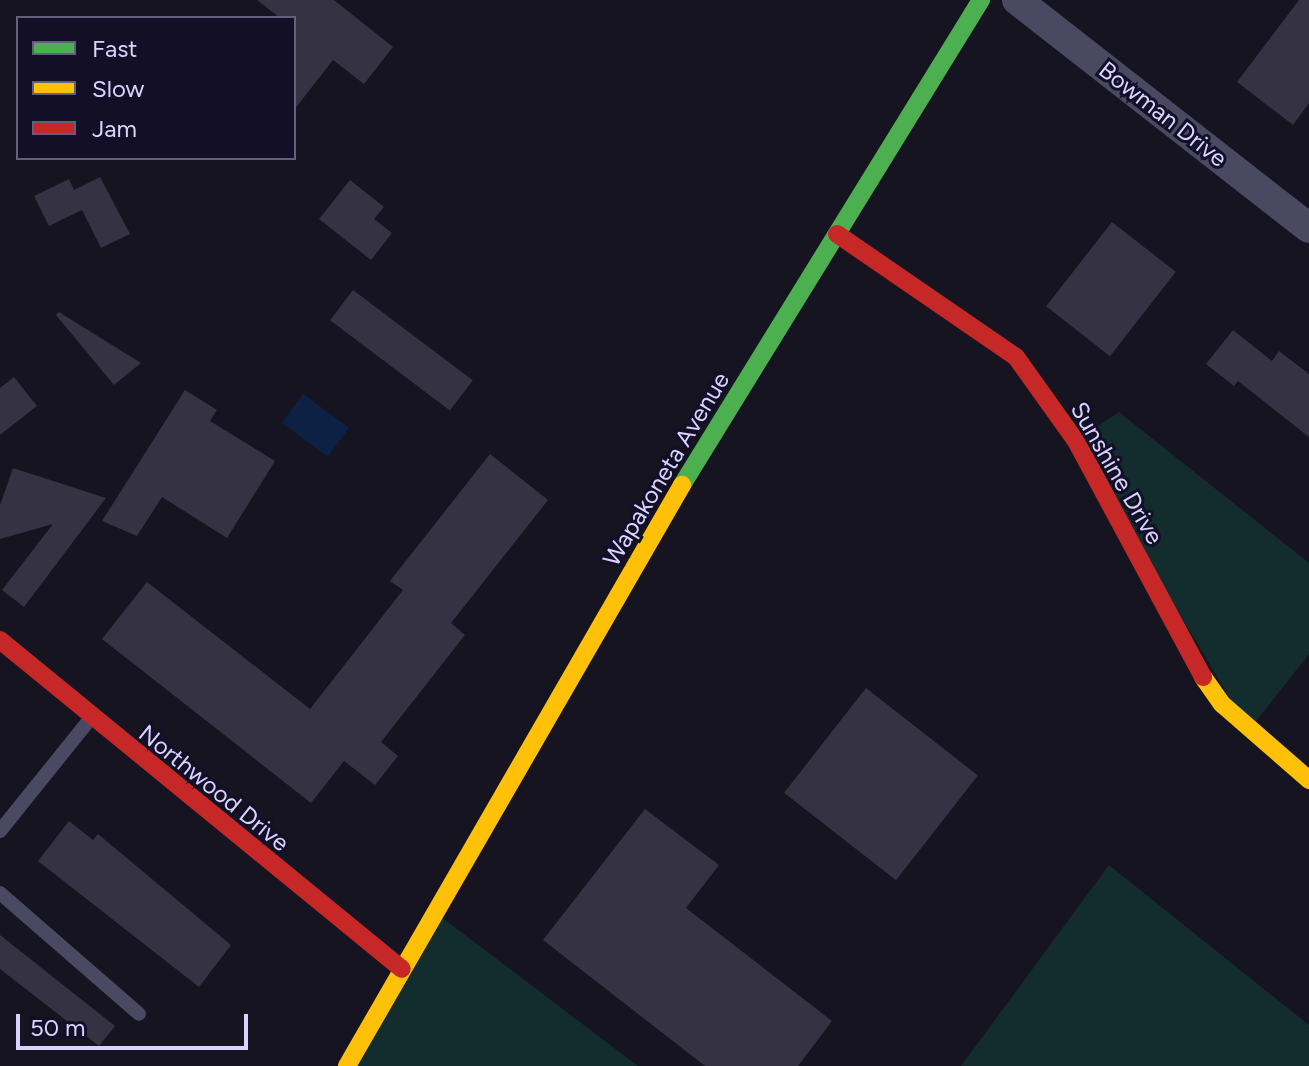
<!DOCTYPE html>
<html>
<head>
<meta charset="utf-8">
<style>
	body { margin:0 }
	#map { position:relative; width:1309px; height:1066px; overflow:hidden; background:#161421; font-family:Figtree,sans-serif }
	div>[style] { position:absolute }
	.green>* { inset:0; background:#132c2d }
	.water>* { inset:0; background:#0d2144; transform-origin:0 0 }
	.building>* { inset:0; background:#343243; transform-origin:0 0 }
	.lane>* { height:14px; margin:-7px; padding:0 7px; transform-origin:7px; border-radius:7px; background:#4a4962 }
	.street>* { height:30px; margin:-15px; padding:0 15px; transform-origin:15px; border-radius:15px; background:#4a4962 }
	.fast>* { height:18px; margin:-9px; padding:0 9px; transform-origin:9px; border-radius:9px; background:#4caf50 }
	.slow>* { height:18px; margin:-9px; padding:0 9px; transform-origin:9px; border-radius:9px; background:#ffc107 }
	.jam>* { height:18px; margin:-9px; padding:0 9px; transform-origin:9px; border-radius:9px; background:#c62828 }
	span { translate:-50% -50%; white-space:nowrap; text-align:center; line-height:1.15; -webkit-text-stroke:6px #130f26; paint-order:stroke }
	.street-label { font-size:24px; color:#d9d4ff }
	.legend { position:absolute; left:16px; top:16px; width:280px; height:144px; box-sizing:border-box; background:#130f26; border:2px solid #625e7d; margin:0; padding:10px 14px; list-style:none; font-size:24px; color:#d9d4ff }
	.legend li { display:flex; align-items:center; gap:16px; height:40px }
	.legend b { width:40px; border:2px solid #625e7d }
	.scale { position:absolute; left:16px; top:1014px; width:232px; height:36px; box-sizing:border-box; border:4px solid #d9d4ff; border-top:0; padding-left:10px; font-size:24px; line-height:28px; white-space:nowrap; color:#d9d4ff; -webkit-text-stroke:6px #130f26; paint-order:stroke }
</style>
</head>
<body>
<div id="map">
	<div class="green">
		<i style="clip-path:polygon(1119px 412px,1309px 563px,1309px 654px,1249px 730px,1076px 441px)"></i>
		<i style="clip-path:polygon(1109px 865px,1309px 1025px,1309px 1066px,961px 1066px)"></i>
		<i style="clip-path:polygon(436px 913px,638px 1066px,347px 1066px)"></i>
	</div>
	<div class="water">
		<i style="left:303px;top:394px;width:57px;height:36px;rotate:36deg"></i>
	</div>
	<div class="building">
		<i style="clip-path:polygon(257px 0,334px 0,393px 47px,364px 84px,333px 60px,294px 110px,294px 18px,280px 18px)"></i>
		<i style="clip-path:polygon(1299px 0,1309px 0,1309px 103px,1293px 125px,1237px 82px)"></i>
		<i style="clip-path:polygon(100px 177px,130px 234px,101px 248px,82px 210px,49px 226px,34px 196px,69px 179px,74px 190px)"></i>
		<i style="clip-path:polygon(350px 180px,384px 207px,374px 219px,392px 233px,371px 260px,319px 219px)"></i>
		<i style="left:1112px;top:222px;width:81px;height:107px;rotate:38deg"></i>
		<i style="left:353px;top:290px;width:150px;height:38px;rotate:37deg"></i>
		<i style="clip-path:polygon(59px 312px,141px 363px,114px 385px,56px 315px)"></i>
		<i style="clip-path:polygon(1233px 330px,1272px 361px,1279px 351px,1309px 374px,1309px 437px,1238px 381px,1234px 386px,1206px 364px)"></i>
		<i style="clip-path:polygon(14px 377px,37px 406px,0 435px,0 388px)"></i>
		<i style="clip-path:polygon(185px 390px,217px 410px,210px 421px,275px 461px,227px 538px,162px 497px,137px 536px,102px 521px)"></i>
		<i style="clip-path:polygon(490px 454px,548px 500px,451px 623px,465px 635px,381px 742px,398px 756px,375px 785px,344px 761px,311px 803px,102px 639px,147px 582px,310px 709px,403px 590px,390px 581px)"></i>
		<i style="clip-path:polygon(13px 468px,106px 498px,24px 607px,2px 590px,53px 524px,0 539px,0 505px)"></i>
		<i style="left:866px;top:688px;width:142px;height:133px;rotate:38deg"></i>
		<i style="clip-path:polygon(645px 809px,719px 865px,686px 908px,832px 1021px,798px 1066px,705px 1066px,543px 940px)"></i>
		<i style="clip-path:polygon(69px 821px,93px 840px,98px 834px,231px 945px,199px 987px,38px 861px)"></i>
		<i style="clip-path:polygon(0 935px,115px 1026px,99px 1046px,0 969px)"></i>
	</div>
	<div class="lane">
		<i style="left:0;top:831px;width:144px;rotate:-51.2deg"></i>
		<i style="left:0;top:893px;width:184px;rotate:41deg"></i>
	</div>
	<div class="street">
		<i style="left:1017px;top:0;width:370px;rotate:38deg"></i>
	</div>
	<div class="fast">
		<i style="left:682px;top:485px;width:570px;rotate:-58.35deg"></i>
	</div>
	<div class="slow">
		<i style="left:1203px;top:677px;width:33px;rotate:55deg"></i>
		<i style="left:1222px;top:704px;width:116px;rotate:41.1deg"></i>
		<i style="left:347px;top:1066px;width:671px;rotate:-60.03deg"></i>
	</div>
	<div class="jam">
		<i style="left:837px;top:234px;width:217px;rotate:34.5deg"></i>
		<i style="left:1016px;top:357px;width:103px;rotate:54.5deg"></i>
		<i style="left:1076px;top:441px;width:268px;rotate:61.7deg"></i>
		<i style="left:0;top:640px;width:519px;rotate:39.3deg"></i>
	</div>
	<div class="street-label">
		<span style="left:1163px;top:114px;rotate:38deg">Bowman Drive</span>
		<span style="left:666px;top:469px;rotate:-59deg">Wapakoneta Avenue</span>
		<span style="left:1117px;top:473px;rotate:60deg">Sunshine Drive</span>
		<span style="left:214px;top:788px;rotate:39deg">Northwood Drive</span>
	</div>
	<ul class="legend">
	<li><b style="height:10px;background:#4caf50"></b>Fast</li>
	<li><b style="height:10px;background:#ffc107"></b>Slow</li>
	<li><b style="height:10px;background:#c62828"></b>Jam</li>
	</ul>
	<div class="scale">50 m</div>
</div>
</body>
</html>
